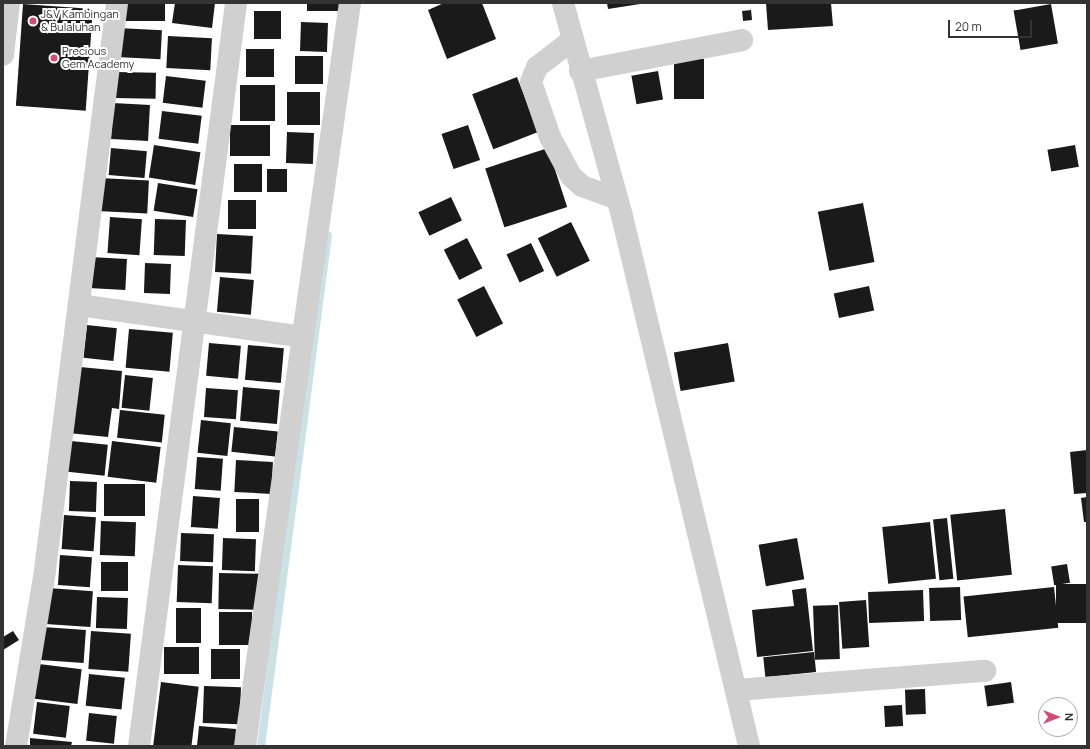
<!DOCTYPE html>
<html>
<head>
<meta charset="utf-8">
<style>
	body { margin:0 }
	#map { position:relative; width:1090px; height:749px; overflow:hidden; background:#fff; font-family:Manrope,sans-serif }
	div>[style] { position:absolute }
	.stream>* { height:8px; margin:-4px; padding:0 4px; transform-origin:4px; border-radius:4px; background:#cae1e5 }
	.building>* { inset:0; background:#1a1a1a; transform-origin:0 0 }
	.minor>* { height:22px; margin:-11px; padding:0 11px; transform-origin:11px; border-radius:11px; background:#d0d0d0 }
	.dots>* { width:11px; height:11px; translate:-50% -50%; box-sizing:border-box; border:2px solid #fff; border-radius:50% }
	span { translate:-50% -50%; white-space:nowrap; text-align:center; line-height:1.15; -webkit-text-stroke:4px #fff; paint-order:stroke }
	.poi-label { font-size:11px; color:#333 }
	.left { translate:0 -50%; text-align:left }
	.frame { position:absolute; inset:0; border:4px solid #333; pointer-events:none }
	.north { position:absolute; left:1038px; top:697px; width:40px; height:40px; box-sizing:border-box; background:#fff; border:1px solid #adadad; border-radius:50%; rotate:90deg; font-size:11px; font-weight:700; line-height:16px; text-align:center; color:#333 }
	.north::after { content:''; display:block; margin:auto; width:14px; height:18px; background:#d54a74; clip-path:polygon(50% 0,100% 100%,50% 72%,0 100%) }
	.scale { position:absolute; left:948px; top:20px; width:84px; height:18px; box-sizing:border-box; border:2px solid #333; border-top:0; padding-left:5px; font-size:12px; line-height:14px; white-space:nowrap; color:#333; -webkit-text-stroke:3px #fff; paint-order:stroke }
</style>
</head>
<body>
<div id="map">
	<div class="stream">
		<i style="left:261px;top:746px;width:515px;rotate:-82.53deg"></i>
	</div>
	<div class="building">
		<i style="left:125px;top:3px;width:40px;height:18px"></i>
		<i style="clip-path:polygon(175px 3px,215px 3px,212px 28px,172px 23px)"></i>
		<i style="left:307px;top:3px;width:32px;height:8px"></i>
		<i style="clip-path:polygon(444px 3px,482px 3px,496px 39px,447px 59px,428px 10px)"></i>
		<i style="clip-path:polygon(607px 3px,640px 3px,640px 4px,608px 9px)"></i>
		<i style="clip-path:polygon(766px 3px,831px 3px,833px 26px,768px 30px)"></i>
		<i style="left:23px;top:4px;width:70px;height:102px;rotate:4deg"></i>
		<i style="left:1051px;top:4px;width:40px;height:38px;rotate:80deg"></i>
		<i style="left:751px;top:10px;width:10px;height:9px;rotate:84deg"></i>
		<i style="left:254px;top:11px;width:27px;height:28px"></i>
		<i style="left:301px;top:22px;width:27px;height:29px;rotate:2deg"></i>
		<i style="left:118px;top:28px;width:44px;height:29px;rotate:3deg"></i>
		<i style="left:168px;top:36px;width:44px;height:32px;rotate:3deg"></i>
		<i style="left:246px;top:49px;width:28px;height:28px"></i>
		<i style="left:295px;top:56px;width:28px;height:28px"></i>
		<i style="left:674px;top:59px;width:30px;height:40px"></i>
		<i style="left:658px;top:71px;width:29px;height:27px;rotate:80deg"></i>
		<i style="left:115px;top:72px;width:41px;height:26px;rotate:1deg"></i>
		<i style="left:166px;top:76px;width:40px;height:27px;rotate:7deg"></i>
		<i style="left:517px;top:77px;width:59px;height:48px;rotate:69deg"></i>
		<i style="left:240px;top:85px;width:35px;height:36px"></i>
		<i style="left:287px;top:92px;width:33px;height:33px"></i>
		<i style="left:113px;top:103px;width:37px;height:36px;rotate:3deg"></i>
		<i style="left:162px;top:111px;width:40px;height:28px;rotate:7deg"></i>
		<i style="left:230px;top:125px;width:40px;height:31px"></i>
		<i style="left:468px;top:125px;width:37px;height:28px;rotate:71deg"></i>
		<i style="left:287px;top:132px;width:27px;height:31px;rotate:2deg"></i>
		<i style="left:154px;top:145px;width:47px;height:33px;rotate:9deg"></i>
		<i style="left:1075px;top:145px;width:22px;height:28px;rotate:80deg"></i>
		<i style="left:111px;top:148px;width:36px;height:27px;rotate:5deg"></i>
		<i style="left:548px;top:148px;width:62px;height:66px;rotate:72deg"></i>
		<i style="left:234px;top:164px;width:28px;height:28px"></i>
		<i style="left:267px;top:169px;width:20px;height:23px"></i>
		<i style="left:99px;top:178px;width:50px;height:33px;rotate:3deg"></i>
		<i style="left:158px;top:183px;width:40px;height:28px;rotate:9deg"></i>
		<i style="left:451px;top:197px;width:26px;height:36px;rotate:65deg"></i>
		<i style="left:228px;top:200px;width:28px;height:29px"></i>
		<i style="left:863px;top:203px;width:60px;height:46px;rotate:79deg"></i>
		<i style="left:110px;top:217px;width:32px;height:36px;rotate:4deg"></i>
		<i style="left:155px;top:219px;width:31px;height:36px;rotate:2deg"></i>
		<i style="left:571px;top:222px;width:43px;height:37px;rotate:64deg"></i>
		<i style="left:217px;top:234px;width:36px;height:38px;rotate:3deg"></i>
		<i style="left:467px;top:238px;width:34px;height:26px;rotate:63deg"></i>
		<i style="left:531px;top:243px;width:31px;height:27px;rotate:65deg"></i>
		<i style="left:90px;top:257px;width:37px;height:31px;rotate:3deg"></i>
		<i style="left:145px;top:263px;width:26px;height:30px;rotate:2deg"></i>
		<i style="left:220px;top:277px;width:34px;height:35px;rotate:5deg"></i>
		<i style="left:484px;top:286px;width:42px;height:30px;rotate:63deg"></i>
		<i style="left:869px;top:286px;width:25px;height:36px;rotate:78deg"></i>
		<i style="left:87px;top:325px;width:30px;height:33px;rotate:6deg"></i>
		<i style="left:129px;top:329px;width:44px;height:39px;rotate:5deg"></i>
		<i style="left:209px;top:343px;width:32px;height:33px;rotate:5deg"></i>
		<i style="left:728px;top:343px;width:39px;height:55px;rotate:80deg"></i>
		<i style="left:248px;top:345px;width:36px;height:35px;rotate:5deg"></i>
		<i style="clip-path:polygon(80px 367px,122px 371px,119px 409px,112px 408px,108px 437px,68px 433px)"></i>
		<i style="left:125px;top:375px;width:28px;height:33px;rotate:6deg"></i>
		<i style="left:243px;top:387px;width:37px;height:34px;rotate:5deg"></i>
		<i style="left:206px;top:388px;width:32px;height:29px;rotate:4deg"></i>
		<i style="left:120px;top:410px;width:45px;height:28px;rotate:6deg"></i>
		<i style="left:201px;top:420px;width:30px;height:33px;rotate:6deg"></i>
		<i style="left:234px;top:427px;width:44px;height:25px;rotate:6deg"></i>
		<i style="left:71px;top:441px;width:37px;height:31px;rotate:6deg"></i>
		<i style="left:112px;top:441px;width:49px;height:36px;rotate:7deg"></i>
		<i style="clip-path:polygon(1087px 450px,1087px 493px,1074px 494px,1070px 452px)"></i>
		<i style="left:197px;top:457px;width:26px;height:32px;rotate:4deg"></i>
		<i style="left:236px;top:460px;width:37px;height:32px;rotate:3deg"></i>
		<i style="left:70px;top:481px;width:27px;height:30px;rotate:2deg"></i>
		<i style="left:104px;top:484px;width:41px;height:32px"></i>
		<i style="left:193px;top:496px;width:27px;height:31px;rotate:4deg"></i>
		<i style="clip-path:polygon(1087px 497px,1087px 522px,1084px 522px,1081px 498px)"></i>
		<i style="left:236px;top:499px;width:23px;height:33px"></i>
		<i style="left:1005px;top:509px;width:66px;height:55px;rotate:84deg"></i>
		<i style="left:64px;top:515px;width:32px;height:34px;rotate:4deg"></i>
		<i style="left:947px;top:518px;width:61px;height:14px;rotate:84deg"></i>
		<i style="left:101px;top:521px;width:35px;height:34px;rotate:2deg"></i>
		<i style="left:930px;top:522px;width:57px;height:48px;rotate:84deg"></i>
		<i style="left:181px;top:533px;width:33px;height:28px;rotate:2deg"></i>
		<i style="left:223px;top:538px;width:33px;height:32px;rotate:2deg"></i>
		<i style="left:797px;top:538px;width:42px;height:39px;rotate:80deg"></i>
		<i style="left:60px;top:555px;width:32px;height:30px;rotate:4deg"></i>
		<i style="left:101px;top:562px;width:27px;height:29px"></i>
		<i style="left:1067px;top:564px;width:19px;height:16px;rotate:81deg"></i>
		<i style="left:178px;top:565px;width:35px;height:37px;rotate:2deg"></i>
		<i style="left:219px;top:573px;width:41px;height:36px;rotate:1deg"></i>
		<i style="left:1087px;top:584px;width:39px;height:31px;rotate:90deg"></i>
		<i style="left:960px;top:587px;width:33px;height:31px;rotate:88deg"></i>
		<i style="left:1054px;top:587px;width:41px;height:91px;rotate:84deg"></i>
		<i style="left:48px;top:588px;width:45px;height:36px;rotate:4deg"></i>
		<i style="clip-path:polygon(806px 588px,813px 651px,757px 657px,752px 610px,794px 606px,792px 590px)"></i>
		<i style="left:923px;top:590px;width:31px;height:55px;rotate:88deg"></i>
		<i style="left:97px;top:597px;width:31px;height:31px;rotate:2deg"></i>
		<i style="left:866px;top:600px;width:47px;height:27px;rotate:86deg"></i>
		<i style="left:838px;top:605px;width:54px;height:25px;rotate:88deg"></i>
		<i style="left:176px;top:608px;width:25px;height:35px"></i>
		<i style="left:219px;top:612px;width:33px;height:33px"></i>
		<i style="left:43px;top:627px;width:43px;height:33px;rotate:4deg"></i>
		<i style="clip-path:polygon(13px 631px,19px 640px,3px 650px,3px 637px)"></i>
		<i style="left:91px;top:631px;width:40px;height:38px;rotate:4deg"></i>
		<i style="left:164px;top:647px;width:35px;height:27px"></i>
		<i style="left:211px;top:649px;width:29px;height:30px"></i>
		<i style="left:814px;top:652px;width:20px;height:51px;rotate:84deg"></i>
		<i style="left:39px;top:664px;width:43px;height:35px;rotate:7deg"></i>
		<i style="left:89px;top:674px;width:36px;height:32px;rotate:6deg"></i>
		<i style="left:161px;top:682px;width:38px;height:64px;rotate:7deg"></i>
		<i style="left:1011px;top:682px;width:21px;height:27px;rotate:82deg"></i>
		<i style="left:204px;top:686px;width:37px;height:37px;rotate:2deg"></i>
		<i style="left:925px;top:689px;width:25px;height:20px;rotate:88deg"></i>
		<i style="left:37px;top:702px;width:33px;height:32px;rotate:7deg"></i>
		<i style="left:902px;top:705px;width:21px;height:18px;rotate:87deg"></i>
		<i style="left:89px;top:713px;width:28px;height:28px;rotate:6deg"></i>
		<i style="clip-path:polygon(199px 726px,236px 729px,235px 746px,197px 746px)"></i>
		<i style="clip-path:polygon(30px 738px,72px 742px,71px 746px,30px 746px)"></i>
	</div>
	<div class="minor">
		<i style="left:563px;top:3px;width:221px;rotate:74.5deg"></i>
		<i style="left:622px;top:216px;width:545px;rotate:76.52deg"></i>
		<i style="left:571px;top:41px;width:43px;rotate:142.6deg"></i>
		<i style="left:537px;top:67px;width:16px;rotate:112deg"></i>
		<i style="left:531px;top:82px;width:58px;rotate:70.9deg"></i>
		<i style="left:550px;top:137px;width:44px;rotate:61.7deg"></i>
		<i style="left:571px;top:176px;width:15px;rotate:42deg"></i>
		<i style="left:582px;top:186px;width:37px;rotate:20deg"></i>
		<i style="left:3px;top:55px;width:52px;rotate:-83.4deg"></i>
		<i style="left:580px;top:71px;width:165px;rotate:-10.8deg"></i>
		<i style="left:79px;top:305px;width:226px;rotate:8.1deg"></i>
		<i style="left:736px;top:690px;width:250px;rotate:-4.4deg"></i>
		<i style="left:16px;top:746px;width:178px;rotate:-80.6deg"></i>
		<i style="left:45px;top:570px;width:572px;rotate:-82.76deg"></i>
		<i style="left:139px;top:746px;width:749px;rotate:-82.56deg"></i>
		<i style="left:245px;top:746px;width:750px;rotate:-81.96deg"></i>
	</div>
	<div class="dots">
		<i style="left:33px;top:21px;background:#d54a74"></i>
		<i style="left:54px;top:58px;background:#d54a74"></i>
	</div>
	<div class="poi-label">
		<span class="left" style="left:41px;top:21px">J&amp;V Kambingan<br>&amp; Bulaluhan</span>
		<span class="left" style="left:62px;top:58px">Precious<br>Gem Academy</span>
	</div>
	<div class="frame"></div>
	<div class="north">N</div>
	<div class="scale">20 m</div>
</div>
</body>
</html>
